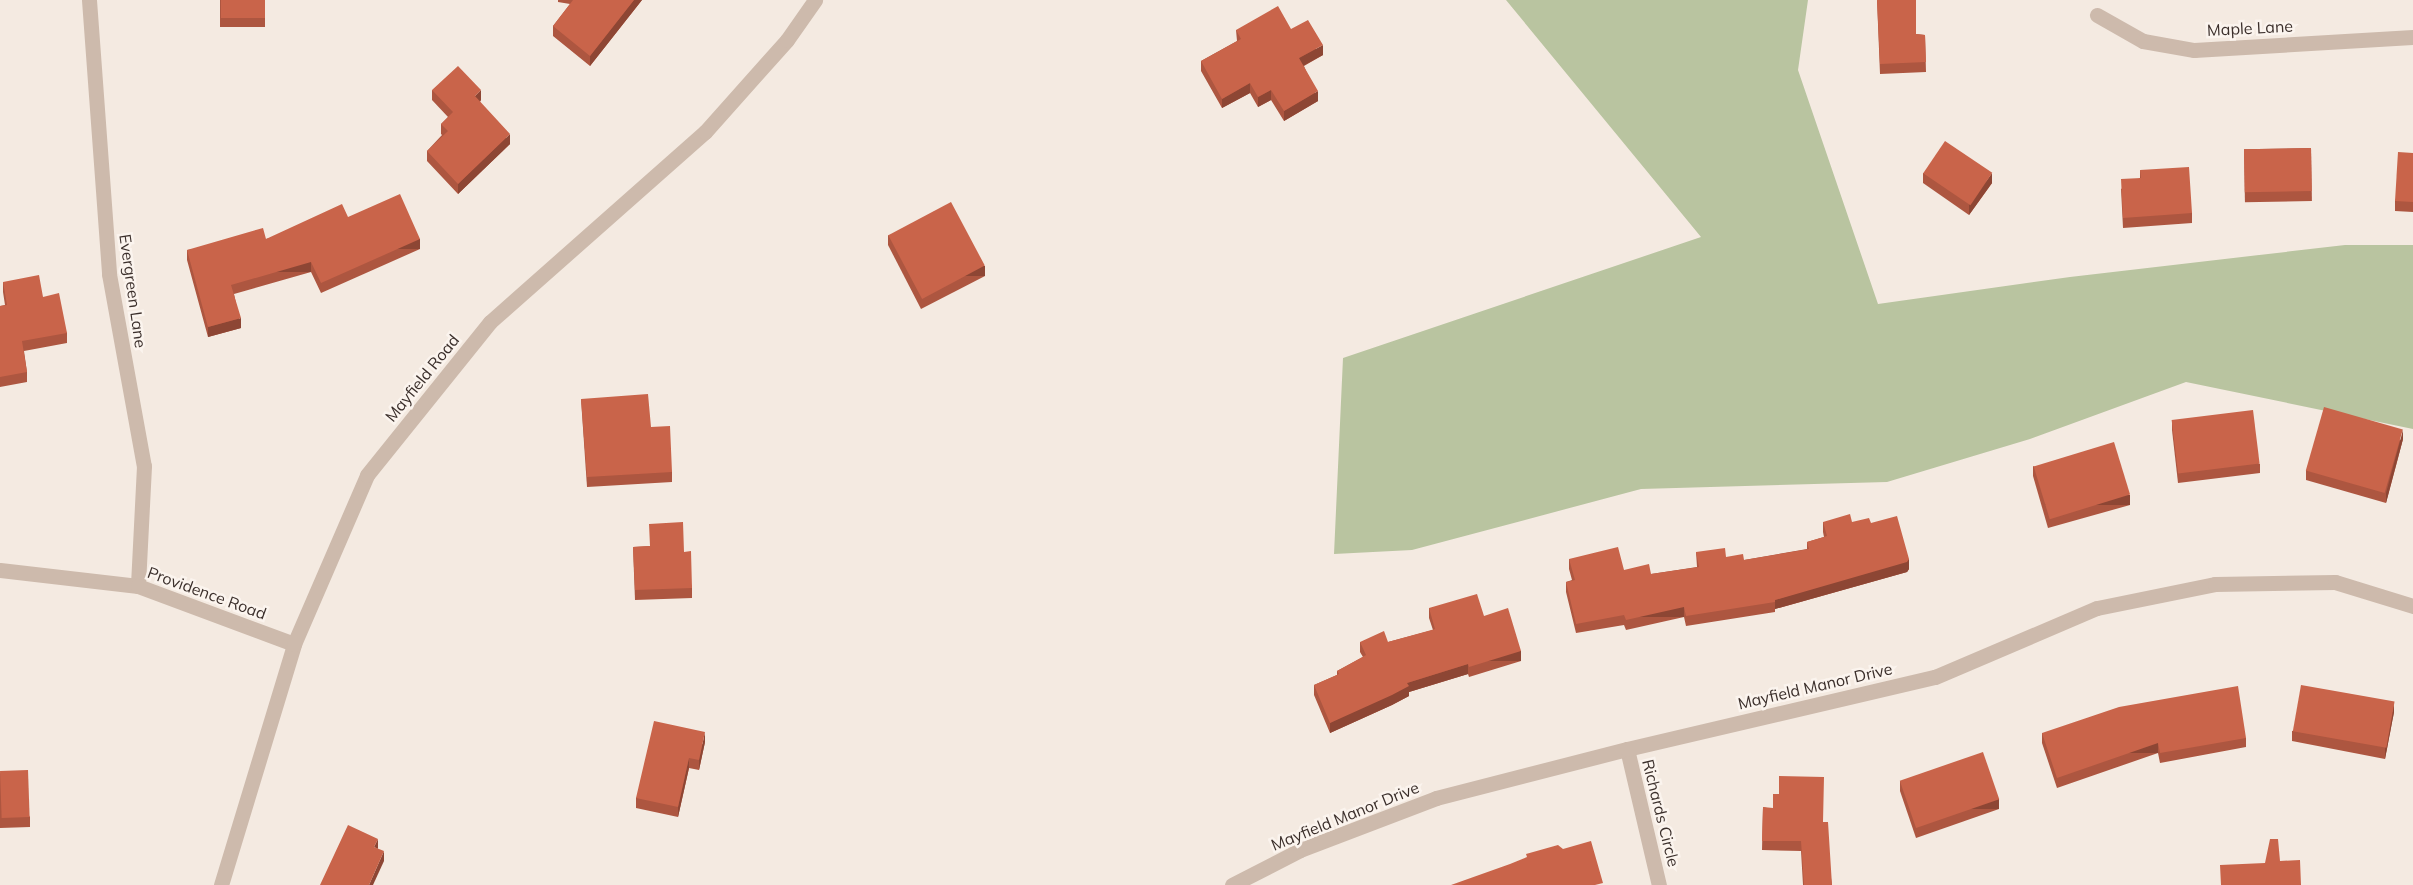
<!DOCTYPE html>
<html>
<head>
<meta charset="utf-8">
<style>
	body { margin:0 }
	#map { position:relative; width:2413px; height:885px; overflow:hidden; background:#f4eae1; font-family:Mulish,sans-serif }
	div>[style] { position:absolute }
	.green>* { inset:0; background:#b9c4a0 }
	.minor>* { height:15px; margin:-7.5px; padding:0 7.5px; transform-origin:7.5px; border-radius:7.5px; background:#cdbaac }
	.tertiary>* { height:15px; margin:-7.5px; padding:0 7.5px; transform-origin:7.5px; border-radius:7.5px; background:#cdbaac }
	.wall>* { inset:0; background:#ad5640; transform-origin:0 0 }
	.shaded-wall>* { inset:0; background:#8d4634; transform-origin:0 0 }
	.building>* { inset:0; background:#c9644a; transform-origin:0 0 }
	span { translate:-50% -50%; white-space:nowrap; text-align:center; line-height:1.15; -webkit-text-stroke:5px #fbf4ee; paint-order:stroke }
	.street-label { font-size:16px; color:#3b2f2b }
</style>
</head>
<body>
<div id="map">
	<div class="green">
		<i style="clip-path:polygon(1506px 0,1808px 0,1798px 70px,1878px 304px,2070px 277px,2345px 245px,2413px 245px,2413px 429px,2186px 382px,2030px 439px,1887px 482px,1641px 489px,1412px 550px,1334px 554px,1343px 358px,1701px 237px)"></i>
	</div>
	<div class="minor">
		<i style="left:89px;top:0;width:275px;rotate:85.8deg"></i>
		<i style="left:109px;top:274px;width:195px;rotate:79.7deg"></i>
		<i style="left:144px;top:466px;width:120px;rotate:92.9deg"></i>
		<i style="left:2097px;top:15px;width:53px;rotate:29.5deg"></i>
		<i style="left:2143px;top:41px;width:52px;rotate:10deg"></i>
		<i style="left:2194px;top:50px;width:219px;rotate:-3.4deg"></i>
		<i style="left:1627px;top:749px;width:140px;rotate:76.8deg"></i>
		<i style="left:1232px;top:885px;width:76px;rotate:-27.2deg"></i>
		<i style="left:1300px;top:850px;width:146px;rotate:-20.9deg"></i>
		<i style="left:1436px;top:798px;width:197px;rotate:-14.4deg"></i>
		<i style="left:1627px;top:749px;width:316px;rotate:-13.2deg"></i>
		<i style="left:1935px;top:677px;width:176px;rotate:-23.1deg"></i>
		<i style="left:2097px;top:608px;width:120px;rotate:-11.5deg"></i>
		<i style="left:2215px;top:584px;width:120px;rotate:-1deg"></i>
		<i style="left:2335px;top:582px;width:82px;rotate:17.1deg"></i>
	</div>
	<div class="tertiary">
		<i style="left:0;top:570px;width:139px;rotate:6.6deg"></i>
		<i style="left:138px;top:586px;width:166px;rotate:20.4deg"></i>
		<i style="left:221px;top:885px;width:252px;rotate:-73.1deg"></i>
		<i style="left:294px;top:644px;width:184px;rotate:-66.6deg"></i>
		<i style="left:367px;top:475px;width:196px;rotate:-51.2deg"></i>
		<i style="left:490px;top:322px;width:287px;rotate:-41.5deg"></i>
		<i style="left:705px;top:132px;width:123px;rotate:-48.3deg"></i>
		<i style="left:787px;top:40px;width:49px;rotate:-55deg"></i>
	</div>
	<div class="wall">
		<i style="left:220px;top:0;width:45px;height:27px"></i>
		<i style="clip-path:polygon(558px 0,642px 0,590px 66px,553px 36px,553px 26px,570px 4px,558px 2px)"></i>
		<i style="clip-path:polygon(1877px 0,1916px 34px,1925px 35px,1926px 72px,1880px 74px)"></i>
		<i style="clip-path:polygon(1291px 29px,1323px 55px,1304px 66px,1318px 101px,1284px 121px,1271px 100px,1258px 107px,1250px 93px,1222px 108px,1201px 71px,1201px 61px,1237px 41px,1236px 30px)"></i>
		<i style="clip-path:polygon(432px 90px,481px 100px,480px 102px,510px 144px,458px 194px,427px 161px,427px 151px,442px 135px,441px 134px,441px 124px,448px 117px,432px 100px)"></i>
		<i style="left:2311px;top:148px;width:53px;height:67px;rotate:89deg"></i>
		<i style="clip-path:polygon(2413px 153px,2413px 212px,2395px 211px,2395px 201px)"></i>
		<i style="clip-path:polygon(2140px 170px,2192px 213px,2192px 223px,2123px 228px,2121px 189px,2140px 178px)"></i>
		<i style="clip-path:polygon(1923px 173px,1992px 183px,1969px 215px,1923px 183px)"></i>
		<i style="clip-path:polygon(348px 217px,420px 249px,321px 293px,311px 272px,234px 294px,241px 328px,208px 337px,187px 260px,187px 250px,266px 239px)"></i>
		<i style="clip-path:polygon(888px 235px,985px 276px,921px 309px,888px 245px)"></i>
		<i style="clip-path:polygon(3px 282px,43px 297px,67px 333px,67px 343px,24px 351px,27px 372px,27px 382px,0 387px,0 306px,5px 305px,3px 292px)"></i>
		<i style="clip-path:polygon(581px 399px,651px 427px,672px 472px,672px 482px,587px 487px)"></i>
		<i style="clip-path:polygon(2172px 420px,2260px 464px,2260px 473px,2178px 483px,2172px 430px)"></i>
		<i style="clip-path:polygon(2403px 439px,2386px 503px,2306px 480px,2306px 470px)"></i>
		<i style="clip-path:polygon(2033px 466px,2130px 505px,2048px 528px,2033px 476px)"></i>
		<i style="clip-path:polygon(1823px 522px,1871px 523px,1909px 569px,1907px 572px,1775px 609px,1775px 612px,1686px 626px,1684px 617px,1626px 630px,1624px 625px,1576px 633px,1566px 592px,1566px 582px,1572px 580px,1569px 569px,1569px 559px,1624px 570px,1651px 574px,1697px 567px,1696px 552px,1744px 560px,1807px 549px,1807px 542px,1824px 537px,1823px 532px)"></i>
		<i style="clip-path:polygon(650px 546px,684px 552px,692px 588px,692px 598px,635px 600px,633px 547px)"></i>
		<i style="clip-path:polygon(1429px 608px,1484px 616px,1521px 661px,1469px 677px,1468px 674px,1409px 692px,1409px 696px,1392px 705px,1330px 733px,1314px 695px,1314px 685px,1337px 675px,1337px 671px,1363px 657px,1360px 652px,1360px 642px,1388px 642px,1433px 630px,1429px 618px)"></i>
		<i style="clip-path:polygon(2394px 712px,2385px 759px,2292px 741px,2292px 731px)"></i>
		<i style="clip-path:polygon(2042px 733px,2246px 738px,2246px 747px,2160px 763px,2158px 753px,2057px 788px,2042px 743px)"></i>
		<i style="clip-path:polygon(705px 742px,699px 770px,689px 768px,678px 817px,636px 808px,636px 798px)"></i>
		<i style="clip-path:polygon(0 772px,30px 817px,30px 827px,0 828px)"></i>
		<i style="clip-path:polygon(1900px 781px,1999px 809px,1916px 838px,1900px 791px)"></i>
		<i style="clip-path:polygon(1763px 807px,1823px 822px,1832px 885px,1803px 885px,1801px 851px,1762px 850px)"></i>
	</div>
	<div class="shaded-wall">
		<i style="clip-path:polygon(634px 0,642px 0,590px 66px,590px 56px)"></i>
		<i style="clip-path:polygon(1323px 45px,1323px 55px,1299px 68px,1299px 58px)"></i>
		<i style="clip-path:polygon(1250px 83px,1250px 93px,1222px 108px,1222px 99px)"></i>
		<i style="clip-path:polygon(481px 90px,481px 100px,475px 106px,475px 96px)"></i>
		<i style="clip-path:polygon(1271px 90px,1271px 100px,1258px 107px,1258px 97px)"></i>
		<i style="clip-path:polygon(1318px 91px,1318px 101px,1284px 121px,1284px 111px)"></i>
		<i style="clip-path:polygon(510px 134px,510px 144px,458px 194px,458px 184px)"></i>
		<i style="clip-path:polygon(1992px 173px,1992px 183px,1969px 215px,1969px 205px)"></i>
		<i style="left:420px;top:239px;width:10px;height:108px;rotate:90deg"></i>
		<i style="left:311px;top:262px;width:10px;height:83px;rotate:90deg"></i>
		<i style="left:985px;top:266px;width:10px;height:72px;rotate:90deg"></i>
		<i style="clip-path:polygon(241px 318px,241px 328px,208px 337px,208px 327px)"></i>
		<i style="clip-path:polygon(2403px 430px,2403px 439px,2386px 503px,2386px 493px)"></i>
		<i style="left:2130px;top:495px;width:10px;height:85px;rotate:90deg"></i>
		<i style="clip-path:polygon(1909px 559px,1909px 569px,1907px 572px,1775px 609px,1775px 600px)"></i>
		<i style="left:1684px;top:607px;width:10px;height:59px;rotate:90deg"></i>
		<i style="left:1521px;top:651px;width:10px;height:54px;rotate:90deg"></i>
		<i style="clip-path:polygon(1468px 664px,1468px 674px,1409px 692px,1409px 696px,1392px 705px,1330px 733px,1330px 723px,1407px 683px)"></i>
		<i style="clip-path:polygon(2394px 702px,2394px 712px,2385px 759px,2385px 749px)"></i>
		<i style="clip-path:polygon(705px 732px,705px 742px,699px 770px,699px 760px)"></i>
		<i style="left:2158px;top:743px;width:10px;height:107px;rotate:90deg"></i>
		<i style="clip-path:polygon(689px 758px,689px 768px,678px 817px,678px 807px)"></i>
		<i style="left:1999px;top:799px;width:10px;height:88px;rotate:90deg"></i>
		<i style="clip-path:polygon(378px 839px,378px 849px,374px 847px)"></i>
		<i style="clip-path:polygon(384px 851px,384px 861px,373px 885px,369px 885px)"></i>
	</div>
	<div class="building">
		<i style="left:221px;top:0;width:44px;height:18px"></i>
		<i style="clip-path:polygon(573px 0,634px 0,590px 56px,553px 26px)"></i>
		<i style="clip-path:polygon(1877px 0,1916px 0,1916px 34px,1925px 35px,1926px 62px,1880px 64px)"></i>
		<i style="clip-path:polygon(1278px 6px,1291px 29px,1308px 20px,1323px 45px,1299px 58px,1318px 91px,1284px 111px,1271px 90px,1258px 97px,1250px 83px,1222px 99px,1201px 61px,1241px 39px,1236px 30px)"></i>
		<i style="clip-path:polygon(458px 66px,481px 90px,475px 96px,510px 134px,458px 184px,427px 151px,448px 131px,441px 124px,453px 112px,432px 90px)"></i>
		<i style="left:1945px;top:141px;width:57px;height:39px;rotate:34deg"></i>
		<i style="left:2311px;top:148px;width:43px;height:67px;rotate:89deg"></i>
		<i style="clip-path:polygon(2398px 152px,2413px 153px,2413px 202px,2395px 201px)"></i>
		<i style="clip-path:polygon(2189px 167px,2192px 213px,2123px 218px,2121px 179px,2141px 178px,2140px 170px)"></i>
		<i style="clip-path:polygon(400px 194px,420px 239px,321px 283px,311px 262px,231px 285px,241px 318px,208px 327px,187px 250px,263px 228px,266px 239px,342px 204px,348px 217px)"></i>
		<i style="left:951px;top:202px;width:72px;height:71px;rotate:62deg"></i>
		<i style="clip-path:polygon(39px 275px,43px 297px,59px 293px,67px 333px,22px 341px,27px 372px,0 377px,0 306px,7px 305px,3px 282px)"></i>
		<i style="clip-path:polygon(648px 394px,651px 427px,670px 426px,672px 472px,587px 477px,581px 399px)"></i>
		<i style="left:2324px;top:407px;width:82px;height:66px;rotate:16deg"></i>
		<i style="left:2253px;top:410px;width:54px;height:82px;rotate:83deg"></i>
		<i style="left:2114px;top:442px;width:55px;height:84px;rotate:73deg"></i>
		<i style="clip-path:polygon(1850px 514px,1852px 522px,1869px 518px,1871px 523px,1897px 516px,1909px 559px,1907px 562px,1775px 600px,1775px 602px,1686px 616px,1684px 607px,1626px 620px,1624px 615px,1576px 624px,1566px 582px,1575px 580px,1569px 559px,1618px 547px,1624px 570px,1649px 564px,1651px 574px,1699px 567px,1696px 552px,1725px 548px,1726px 557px,1743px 554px,1744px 560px,1809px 549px,1807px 542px,1827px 536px,1823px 522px)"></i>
		<i style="clip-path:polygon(683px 522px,684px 552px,691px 551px,692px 588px,635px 590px,633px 547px,650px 546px,649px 524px)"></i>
		<i style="clip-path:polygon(1477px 594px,1484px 616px,1508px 608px,1521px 651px,1469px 667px,1468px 664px,1407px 683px,1409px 686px,1392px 695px,1330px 723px,1314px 685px,1339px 674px,1337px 671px,1366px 655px,1360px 642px,1384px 631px,1388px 642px,1435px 629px,1429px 608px)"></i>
		<i style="left:2301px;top:685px;width:95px;height:47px;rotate:10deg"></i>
		<i style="clip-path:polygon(2238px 686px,2246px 738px,2160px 753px,2158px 743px,2057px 778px,2042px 733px,2119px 707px)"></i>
		<i style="clip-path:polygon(654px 721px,705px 732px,699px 760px,689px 758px,678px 807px,636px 798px)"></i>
		<i style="left:1983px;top:752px;width:50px;height:88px;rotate:71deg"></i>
		<i style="left:28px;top:770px;width:47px;height:28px;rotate:88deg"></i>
		<i style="clip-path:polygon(1779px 776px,1824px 777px,1823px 822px,1828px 822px,1832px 885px,1804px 885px,1801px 841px,1762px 841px,1763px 807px,1773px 808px,1773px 794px,1779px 794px)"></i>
		<i style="clip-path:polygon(348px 825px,378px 839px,374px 847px,384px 851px,369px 885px,320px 885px)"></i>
		<i style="clip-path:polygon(2270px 839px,2278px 839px,2280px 861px,2300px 860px,2301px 885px,2221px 885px,2220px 865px,2265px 863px)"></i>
		<i style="clip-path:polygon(1591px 841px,1603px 883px,1595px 885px,1451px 885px,1510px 864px,1527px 857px,1526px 854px,1558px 845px,1563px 849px)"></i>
	</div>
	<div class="street-label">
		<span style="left:2250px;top:28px;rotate:-3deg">Maple Lane</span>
		<span style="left:133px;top:291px;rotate:82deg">Evergreen Lane</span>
		<span style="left:422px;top:378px;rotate:-51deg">Mayfield Road</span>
		<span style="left:207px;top:593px;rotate:20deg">Providence Road</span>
		<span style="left:1815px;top:686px;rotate:-13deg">Mayfield Manor Drive</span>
		<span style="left:1661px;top:813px;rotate:76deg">Richards Circle</span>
		<span style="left:1345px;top:816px;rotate:-22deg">Mayfield Manor Drive</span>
	</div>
</div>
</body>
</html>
